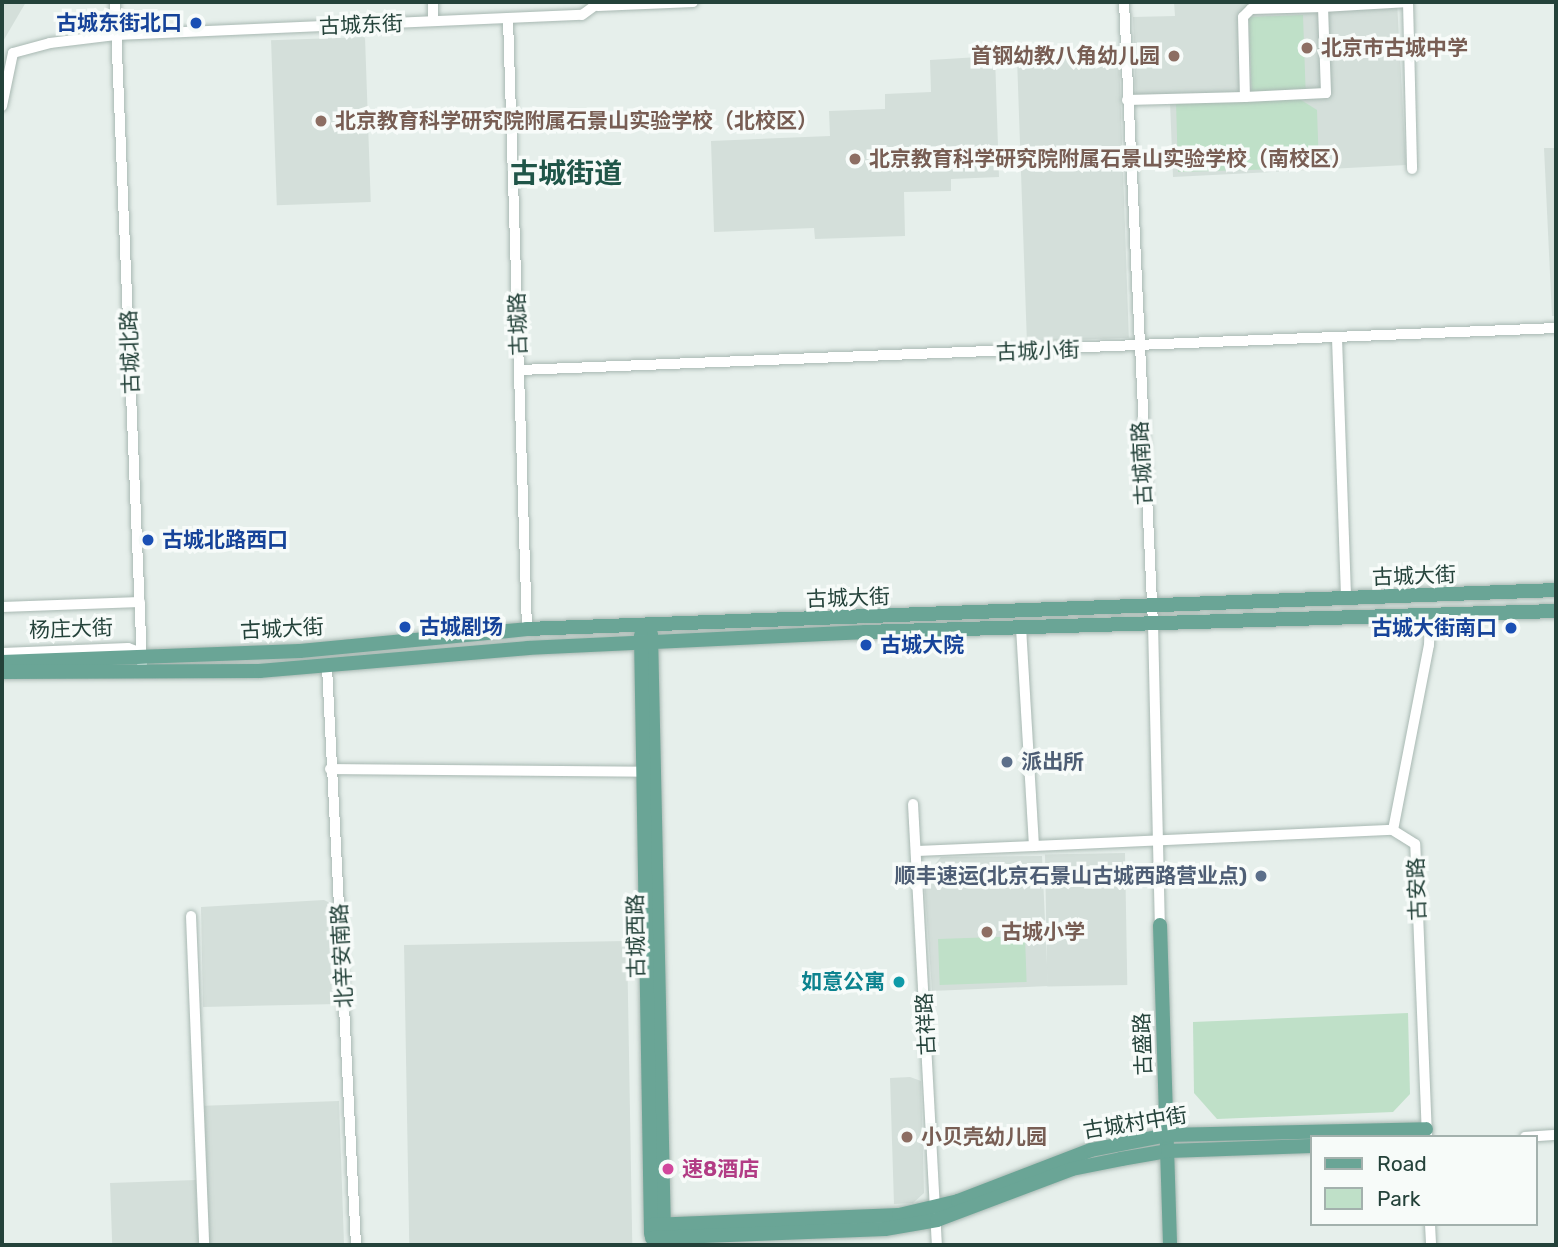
<!DOCTYPE html>
<html>
<head>
<meta charset="utf-8">
<style>
	body { margin:0 }
	#map { position:relative; width:1558px; height:1247px; overflow:hidden; background:#e6efeb; font-family:Rubik,"Noto Sans SC",sans-serif }
	div>[style] { position:absolute }
	.built>* { inset:0; background:#d4dfda; transform-origin:0 0 }
	.green>* { inset:0; background:#bfe0c8; transform-origin:0 0 }
	.roads { filter:drop-shadow(0 0 2px #a8b8b2) drop-shadow(0 0 2px #a8b8b2) }
	.minor>* { height:10px; margin:-5px; padding:0 5px; transform-origin:5px; border-radius:5px; background:#fff }
	.major>* { height:14px; margin:-7px; padding:0 7px; transform-origin:7px; border-radius:7px; background:#6aa596 }
	.dots>* { width:19px; height:19px; translate:-50% -50%; box-sizing:border-box; border:4px solid #f7fbf9; border-radius:50% }
	span { translate:-50% -50%; white-space:nowrap; text-align:center; line-height:1.15; -webkit-text-stroke:7px #f7fbf9; paint-order:stroke }
	.transit-label { font-size:21px; color:#164399; font-weight:700 }
	.right { translate:-100% -50%; text-align:right }
	.left { translate:0 -50%; text-align:left }
	.street-label { font-size:21px; color:#24423a }
	.education-label { font-size:21px; color:#785e54; font-weight:700 }
	.service-label { font-size:21px; color:#4e5e75; font-weight:700 }
	.culture-label { font-size:21px; color:#0d838f; font-weight:700 }
	.hotel-label { font-size:21px; color:#b23c85; font-weight:700 }
	.district-label { font-size:28px; color:#1f5548; font-weight:700 }
	.frame { position:absolute; inset:0; border:4px solid #24423a; pointer-events:none }
	.legend { position:absolute; left:1310px; top:1135px; width:228px; height:91px; box-sizing:border-box; background:#f7fbf9; border:2px solid #a3b1ad; margin:0; padding:9px 12px; list-style:none; font-size:21px; color:#24423a }
	.legend li { display:flex; align-items:center; gap:14px; height:35px }
	.legend b { width:35px; border:2px solid #a3b1ad }
</style>
</head>
<body>
<div id="map">
	<div class="built">
		<i style="clip-path:polygon(2px 2px,26px 2px,2px 43px)"></i>
		<i style="clip-path:polygon(1174px 2px,1397px 2px,1406px 165px,1173px 177px,1170px 102px,1136px 103px,1133px 17px,1175px 16px)"></i>
		<i style="left:365px;top:37px;width:165px;height:94px;rotate:88deg"></i>
		<i style="clip-path:polygon(995px 56px,999px 177px,951px 179px,951px 191px,904px 192px,905px 236px,815px 239px,814px 228px,714px 232px,711px 141px,830px 136px,829px 111px,885px 109px,885px 94px,931px 92px,930px 60px)"></i>
		<i style="left:1119px;top:56px;width:282px;height:102px;rotate:88deg"></i>
		<i style="clip-path:polygon(1544px 148px,1556px 148px,1556px 316px,1552px 316px)"></i>
		<i style="left:1125px;top:853px;width:132px;height:80px;rotate:89deg"></i>
		<i style="clip-path:polygon(1042px 856px,1048px 986px,932px 991px,924px 878px,941px 857px)"></i>
		<i style="clip-path:polygon(324px 900px,332px 904px,338px 1004px,203px 1007px,201px 907px)"></i>
		<i style="left:627px;top:941px;width:304px;height:223px;rotate:89deg"></i>
		<i style="clip-path:polygon(910px 1077px,921px 1081px,924px 1193px,913px 1203px,894px 1204px,890px 1078px)"></i>
		<i style="left:339px;top:1101px;width:144px;height:135px;rotate:88deg"></i>
		<i style="left:196px;top:1180px;width:65px;height:86px;rotate:88deg"></i>
	</div>
	<div class="green">
		<i style="left:1303px;top:15px;width:77px;height:54px;rotate:88deg"></i>
		<i style="clip-path:polygon(1298px 98px,1317px 110px,1319px 168px,1178px 172px,1176px 102px)"></i>
		<i style="left:1025px;top:936px;width:46px;height:87px;rotate:88deg"></i>
		<i style="clip-path:polygon(1408px 1013px,1410px 1094px,1393px 1112px,1217px 1119px,1194px 1093px,1193px 1022px)"></i>
	</div>
	<div class="roads">
		<div class="minor">
			<i style="left:115px;top:2px;width:662px;rotate:87.66deg"></i>
			<i style="left:433px;top:2px;width:19px;rotate:90deg"></i>
			<i style="left:1124px;top:2px;width:622px;rotate:87.33deg"></i>
			<i style="left:1153px;top:623px;width:302px;rotate:88.7deg"></i>
			<i style="left:1408px;top:2px;width:167px;rotate:88.6deg"></i>
			<i style="left:598px;top:6px;width:95px;rotate:-2.4deg"></i>
			<i style="left:1323px;top:7px;width:85px;rotate:-3.4deg"></i>
			<i style="left:508px;top:18px;width:611px;rotate:88.22deg"></i>
			<i style="left:1127px;top:100px;width:118px;rotate:-1.5deg"></i>
			<i style="left:1245px;top:97px;width:81px;rotate:-2.8deg"></i>
			<i style="left:1326px;top:93px;width:86px;rotate:-92deg"></i>
			<i style="left:1323px;top:7px;width:72px;rotate:178.4deg"></i>
			<i style="left:1251px;top:9px;width:11px;rotate:135deg"></i>
			<i style="left:1243px;top:17px;width:80px;rotate:88.6deg"></i>
			<i style="left:2px;top:106px;width:54px;rotate:-78.3deg"></i>
			<i style="left:13px;top:53px;width:38px;rotate:-15deg"></i>
			<i style="left:50px;top:43px;width:66px;rotate:-6.9deg"></i>
			<i style="left:116px;top:35px;width:466px;rotate:-2.5deg"></i>
			<i style="left:582px;top:15px;width:22px;rotate:-36deg"></i>
			<i style="left:1337px;top:338px;width:262px;rotate:88deg"></i>
			<i style="left:520px;top:370px;width:1037px;rotate:-2.32deg"></i>
			<i style="left:2px;top:607px;width:138px;rotate:-2.1deg"></i>
			<i style="left:2px;top:653px;width:126px;rotate:-2.3deg"></i>
			<i style="left:128px;top:648px;width:15px;rotate:20deg"></i>
			<i style="left:327px;top:667px;width:579px;rotate:87.13deg"></i>
			<i style="left:330px;top:769px;width:313px;rotate:0.5deg"></i>
			<i style="left:913px;top:804px;width:442px;rotate:86.9deg"></i>
			<i style="left:1034px;top:846px;width:359px;rotate:-2.6deg"></i>
			<i style="left:917px;top:851px;width:117px;rotate:-2.4deg"></i>
			<i style="left:1034px;top:846px;width:218px;rotate:-93.4deg"></i>
			<i style="left:191px;top:916px;width:329px;rotate:87.7deg"></i>
			<i style="left:1427px;top:1137px;width:293px;rotate:-92.3deg"></i>
			<i style="left:1415px;top:844px;width:26px;rotate:-148deg"></i>
			<i style="left:1393px;top:830px;width:188px;rotate:-79deg"></i>
			<i style="left:1429px;top:645px;width:30px;rotate:-88deg"></i>
			<i style="left:1525px;top:1137px;width:31px;rotate:-4deg"></i>
			<i style="left:1430px;top:1224px;width:21px;rotate:87deg"></i>
		</div>
		<div class="major">
			<i style="left:651px;top:634px;width:599px;rotate:88.76deg"></i>
			<i style="left:641px;top:635px;width:599px;rotate:89.04deg"></i>
			<i style="left:2px;top:662px;width:298px;rotate:-2.1deg"></i>
			<i style="left:300px;top:651px;width:228px;rotate:-5.5deg"></i>
			<i style="left:527px;top:629px;width:1030px;rotate:-2.17deg"></i>
			<i style="left:2px;top:672px;width:258px;rotate:-0.2deg"></i>
			<i style="left:260px;top:671px;width:269px;rotate:-4.9deg"></i>
			<i style="left:528px;top:648px;width:337px;rotate:-2.7deg"></i>
			<i style="left:865px;top:632px;width:691px;rotate:-1.74deg"></i>
			<i style="left:1160px;top:925px;width:320px;rotate:88.2deg"></i>
			<i style="left:651px;top:1225px;width:248px;rotate:-2.3deg"></i>
			<i style="left:899px;top:1215px;width:61px;rotate:-13.3deg"></i>
			<i style="left:958px;top:1201px;width:142px;rotate:-21deg"></i>
			<i style="left:1091px;top:1150px;width:77px;rotate:-11.2deg"></i>
			<i style="left:1167px;top:1135px;width:259px;rotate:-1.3deg"></i>
			<i style="left:652px;top:1238px;width:233px;rotate:-2.2deg"></i>
			<i style="left:885px;top:1229px;width:53px;rotate:-9.8deg"></i>
			<i style="left:937px;top:1220px;width:144px;rotate:-20.7deg"></i>
			<i style="left:1072px;top:1169px;width:50px;rotate:-11.5deg"></i>
			<i style="left:1121px;top:1159px;width:48px;rotate:-9.7deg"></i>
			<i style="left:1168px;top:1151px;width:143px;rotate:-2deg"></i>
		</div>
	</div>
	<div class="dots">
		<i style="left:196px;top:23px;background:#1a4fb4"></i>
		<i style="left:1307px;top:48px;background:#8d6e63"></i>
		<i style="left:1174px;top:56px;background:#8d6e63"></i>
		<i style="left:321px;top:121px;background:#8d6e63"></i>
		<i style="left:855px;top:159px;background:#8d6e63"></i>
		<i style="left:148px;top:540px;background:#1a4fb4"></i>
		<i style="left:405px;top:627px;background:#1a4fb4"></i>
		<i style="left:1511px;top:628px;background:#1a4fb4"></i>
		<i style="left:866px;top:645px;background:#1a4fb4"></i>
		<i style="left:1007px;top:762px;background:#5c6f8a"></i>
		<i style="left:1261px;top:876px;background:#5c6f8a"></i>
		<i style="left:987px;top:932px;background:#8d6e63"></i>
		<i style="left:899px;top:982px;background:#0f9aa8"></i>
		<i style="left:907px;top:1137px;background:#8d6e63"></i>
		<i style="left:668px;top:1169px;background:#d1479c"></i>
	</div>
	<div class="transit-label">
		<span class="right" style="left:182px;top:23px">古城东街北口</span>
		<span class="left" style="left:162px;top:540px">古城北路西口</span>
		<span class="left" style="left:419px;top:627px">古城剧场</span>
		<span class="right" style="left:1497px;top:628px">古城大街南口</span>
		<span class="left" style="left:880px;top:645px">古城大院</span>
	</div>
	<div class="street-label">
		<span style="left:361px;top:25px;rotate:-2deg">古城东街</span>
		<span style="left:518px;top:324px;rotate:-92deg">古城路</span>
		<span style="left:1038px;top:351px;rotate:-2deg">古城小街</span>
		<span style="left:130px;top:352px;rotate:-92deg">古城北路</span>
		<span style="left:1142px;top:463px;rotate:-93deg">古城南路</span>
		<span style="left:1414px;top:576px;rotate:-2deg">古城大街</span>
		<span style="left:848px;top:598px;rotate:-2deg">古城大街</span>
		<span style="left:71px;top:629px;rotate:-2deg">杨庄大街</span>
		<span style="left:282px;top:629px;rotate:-3deg">古城大街</span>
		<span style="left:1417px;top:889px;rotate:-92deg">古安路</span>
		<span style="left:636px;top:936px;rotate:-91deg">古城西路</span>
		<span style="left:342px;top:956px;rotate:-93deg">北辛安南路</span>
		<span style="left:926px;top:1024px;rotate:-93deg">古祥路</span>
		<span style="left:1143px;top:1044px;rotate:-92deg">古盛路</span>
		<span style="left:1135px;top:1123px;rotate:-9deg">古城村中街</span>
	</div>
	<div class="education-label">
		<span class="left" style="left:1321px;top:48px">北京市古城中学</span>
		<span class="right" style="left:1160px;top:56px">首钢幼教八角幼儿园</span>
		<span class="left" style="left:335px;top:121px">北京教育科学研究院附属石景山实验学校（北校区）</span>
		<span class="left" style="left:869px;top:159px">北京教育科学研究院附属石景山实验学校（南校区）</span>
		<span class="left" style="left:1001px;top:932px">古城小学</span>
		<span class="left" style="left:921px;top:1137px">小贝壳幼儿园</span>
	</div>
	<div class="service-label">
		<span class="left" style="left:1021px;top:762px">派出所</span>
		<span class="right" style="left:1247px;top:876px">顺丰速运(北京石景山古城西路营业点)</span>
	</div>
	<div class="culture-label">
		<span class="right" style="left:885px;top:982px">如意公寓</span>
	</div>
	<div class="hotel-label">
		<span class="left" style="left:682px;top:1169px">速8酒店</span>
	</div>
	<div class="district-label">
		<span style="left:566px;top:174px">古城街道</span>
	</div>
	<div class="frame"></div>
	<ul class="legend">
	<li><b style="height:9px;background:#6aa596"></b>Road</li>
	<li><b style="height:19px;background:#bfe0c8"></b>Park</li>
	</ul>
</div>
</body>
</html>
